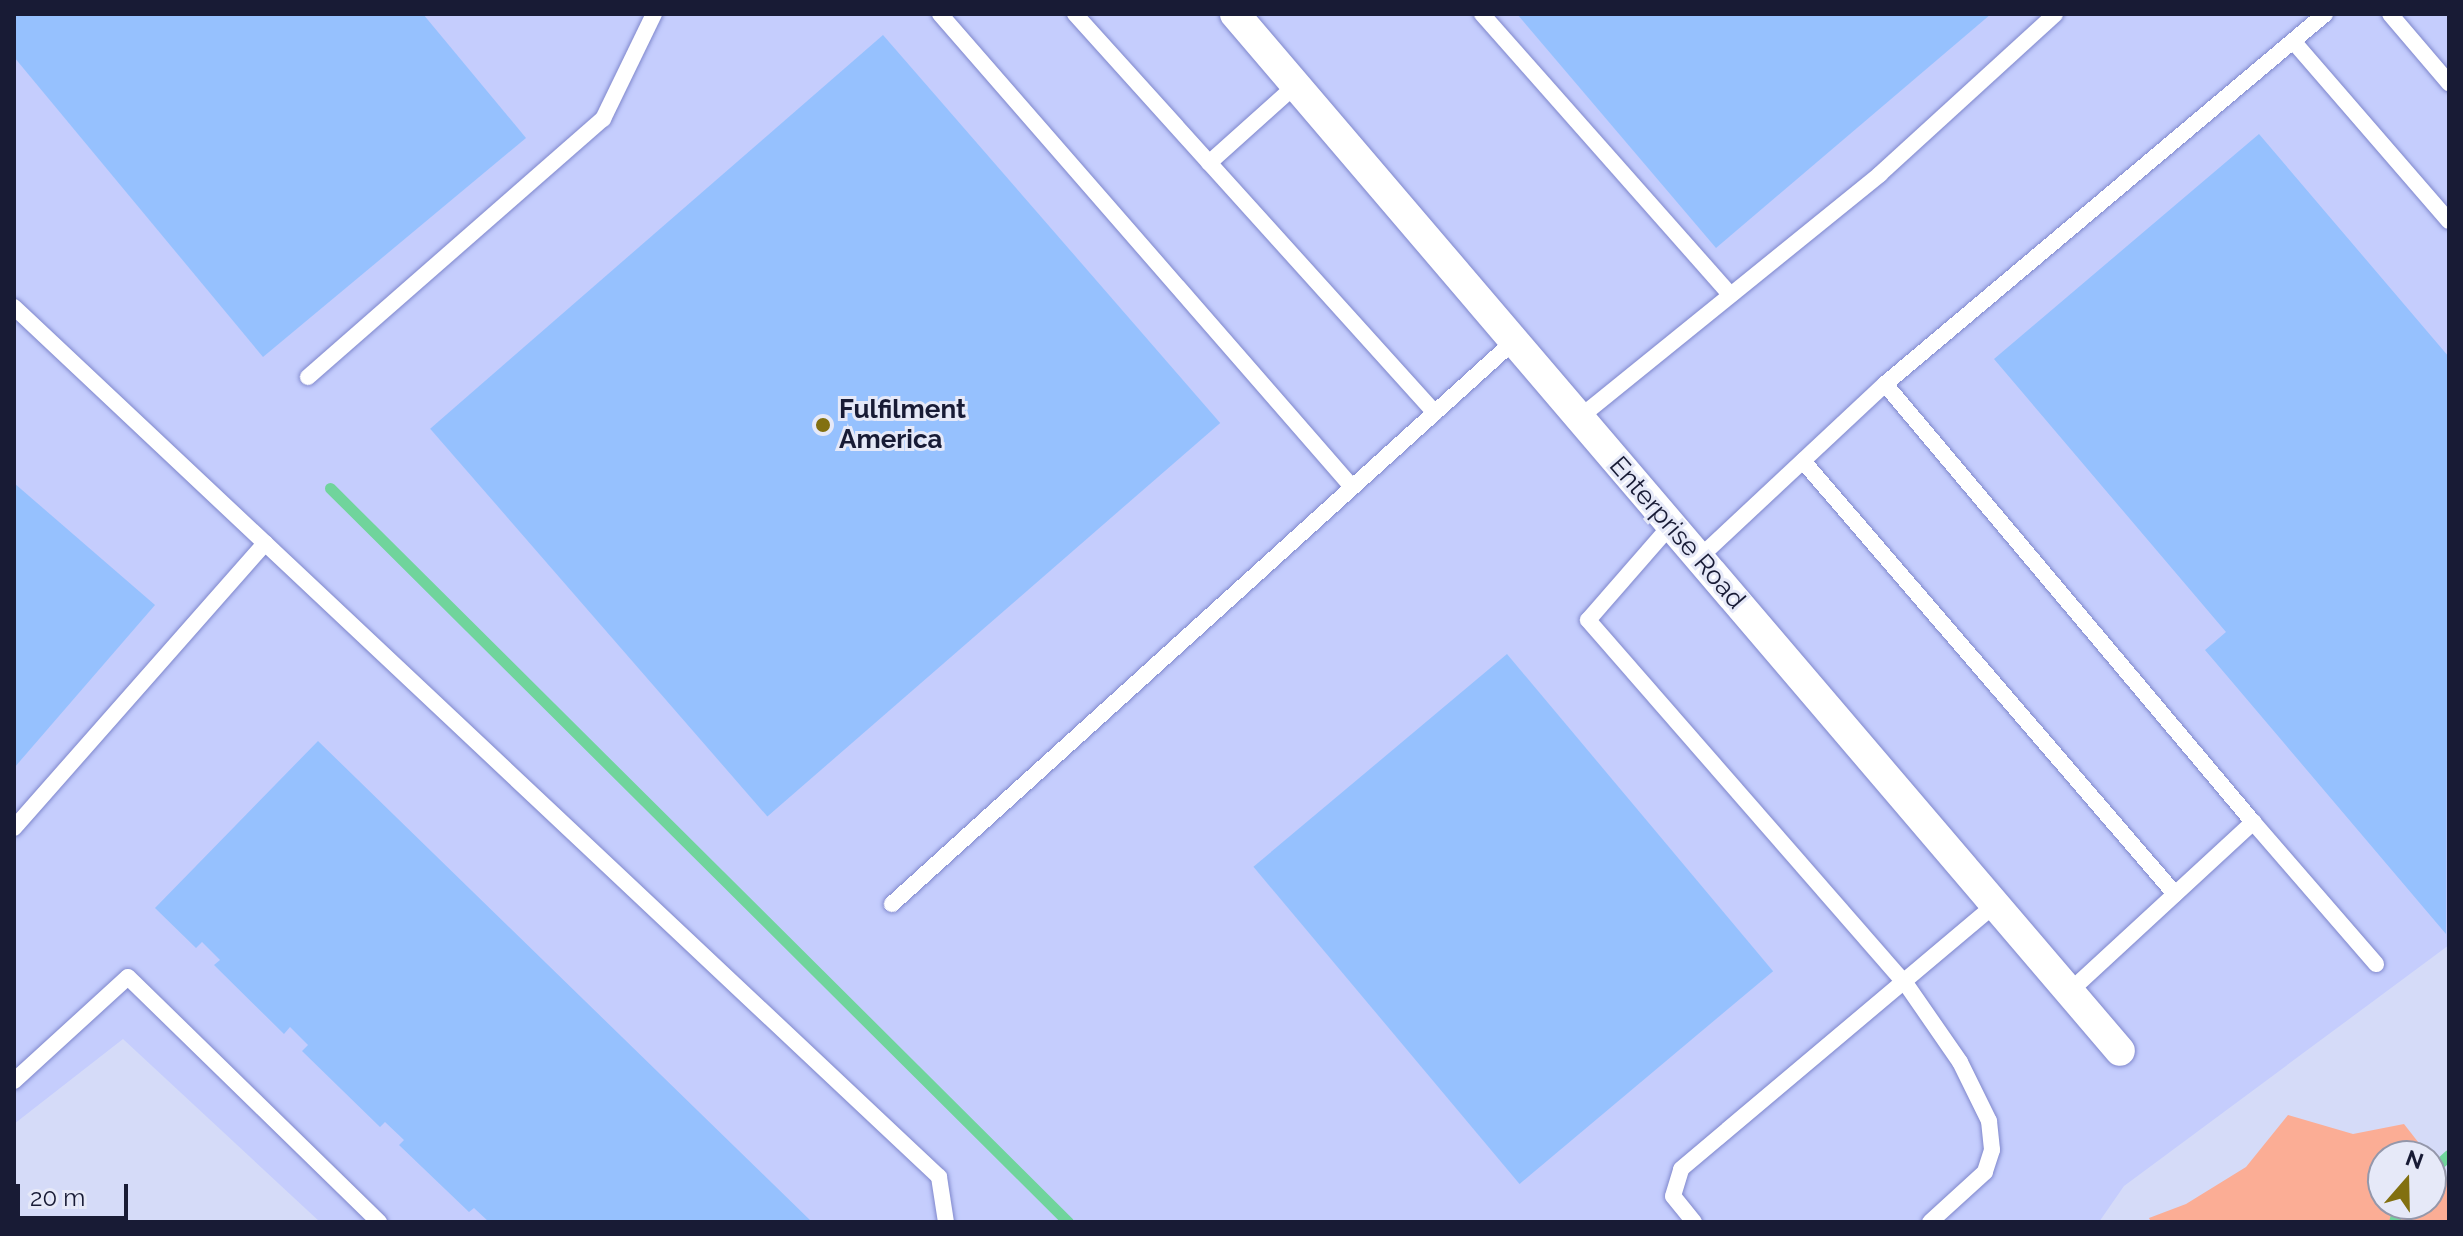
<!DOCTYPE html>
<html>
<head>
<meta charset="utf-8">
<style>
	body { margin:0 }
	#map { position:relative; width:2463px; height:1236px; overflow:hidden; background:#d5dbf8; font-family:Raleway,sans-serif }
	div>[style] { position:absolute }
	.built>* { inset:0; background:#c5cdfd }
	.green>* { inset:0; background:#fbad95 }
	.stream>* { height:11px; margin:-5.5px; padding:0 5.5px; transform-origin:5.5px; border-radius:5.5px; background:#70d49c }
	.building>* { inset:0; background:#96c1fe; transform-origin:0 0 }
	.roads { filter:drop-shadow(0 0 2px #7f87cc) drop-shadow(0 0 2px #7f87cc) }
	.lane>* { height:16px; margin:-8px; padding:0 8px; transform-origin:8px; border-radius:8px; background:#fff }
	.street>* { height:30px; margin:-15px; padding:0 15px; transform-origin:15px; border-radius:15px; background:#fff }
	.dots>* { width:22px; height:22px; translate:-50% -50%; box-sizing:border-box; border:4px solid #e6e9f8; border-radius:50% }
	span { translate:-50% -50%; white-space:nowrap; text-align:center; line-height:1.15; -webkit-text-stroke:6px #e6e9f8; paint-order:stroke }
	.poi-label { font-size:26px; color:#181b35; font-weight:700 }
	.left { translate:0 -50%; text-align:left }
	.street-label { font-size:26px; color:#181b35 }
	.frame { position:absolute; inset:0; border:16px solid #181b35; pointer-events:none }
	.north { position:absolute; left:2367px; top:1140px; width:80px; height:80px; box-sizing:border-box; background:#e6e9f8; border:2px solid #9497aa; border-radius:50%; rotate:20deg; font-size:22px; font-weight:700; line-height:32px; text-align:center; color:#181b35 }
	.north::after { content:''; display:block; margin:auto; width:28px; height:36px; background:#827010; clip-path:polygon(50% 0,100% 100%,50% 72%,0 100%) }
	.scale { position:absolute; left:16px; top:1184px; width:112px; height:36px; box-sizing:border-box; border:4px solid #181b35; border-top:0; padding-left:10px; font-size:24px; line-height:28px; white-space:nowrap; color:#181b35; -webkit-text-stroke:6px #e6e9f8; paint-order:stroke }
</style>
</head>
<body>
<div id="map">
	<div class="built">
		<i style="clip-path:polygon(14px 14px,2449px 14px,2449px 945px,2124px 1186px,2099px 1222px,320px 1222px,123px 1039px,14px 1124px)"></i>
	</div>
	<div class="green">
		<i style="clip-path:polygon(2288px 1115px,2353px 1134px,2404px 1124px,2429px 1156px,2383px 1156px,2383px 1204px,2431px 1204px,2431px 1158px,2449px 1182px,2449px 1222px,2151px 1222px,2149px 1218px,2186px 1204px,2246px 1167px)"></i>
	</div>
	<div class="stream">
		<i style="left:330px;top:488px;width:1041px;rotate:44.84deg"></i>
		<i style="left:2431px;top:1171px;width:24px;rotate:-42deg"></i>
		<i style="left:2394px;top:1222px;width:19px;rotate:-74deg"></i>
	</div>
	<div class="building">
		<i style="clip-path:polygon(14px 14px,423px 14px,526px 138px,263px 357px,14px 57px)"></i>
		<i style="clip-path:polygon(1517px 14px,1991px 14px,1716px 248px)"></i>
		<i style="left:883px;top:35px;width:514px;height:600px;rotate:49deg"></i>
		<i style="clip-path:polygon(2259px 134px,2449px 357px,2446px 934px,2205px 650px,2226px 632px,1994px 359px)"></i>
		<i style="clip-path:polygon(14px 483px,155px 605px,14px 768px)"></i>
		<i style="left:1507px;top:654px;width:414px;height:331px;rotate:50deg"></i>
		<i style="clip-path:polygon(318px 741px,812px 1222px,489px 1222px,474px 1208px,469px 1212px,399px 1145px,404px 1140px,385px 1122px,380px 1127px,302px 1051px,308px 1045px,290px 1027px,284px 1034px,214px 965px,220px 960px,202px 942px,196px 948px,155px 908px)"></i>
	</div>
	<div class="roads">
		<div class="lane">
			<i style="left:940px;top:14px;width:627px;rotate:48.94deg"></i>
			<i style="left:1075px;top:14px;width:537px;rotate:47.94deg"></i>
			<i style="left:1482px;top:14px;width:375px;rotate:48.5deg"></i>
			<i style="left:2390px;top:14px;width:91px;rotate:49.5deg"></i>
			<i style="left:2293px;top:41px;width:238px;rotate:49.1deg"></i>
			<i style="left:1209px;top:163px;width:117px;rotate:-41.9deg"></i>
			<i style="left:14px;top:307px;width:1270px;rotate:43.24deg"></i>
			<i style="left:939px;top:1177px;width:46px;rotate:81.2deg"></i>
			<i style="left:308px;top:377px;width:392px;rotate:-41.2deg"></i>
			<i style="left:603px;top:119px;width:117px;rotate:-64.1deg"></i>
			<i style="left:1579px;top:418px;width:387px;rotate:-39deg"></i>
			<i style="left:1880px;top:174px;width:237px;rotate:-42.4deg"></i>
			<i style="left:1803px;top:461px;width:571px;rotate:49.33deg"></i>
			<i style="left:1671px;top:525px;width:126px;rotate:131.1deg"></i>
			<i style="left:1588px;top:620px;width:483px;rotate:48.9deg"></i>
			<i style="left:1906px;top:984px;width:95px;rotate:55.3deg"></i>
			<i style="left:1960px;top:1062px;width:66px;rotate:63.8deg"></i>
			<i style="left:1989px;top:1121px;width:29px;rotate:84deg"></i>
			<i style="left:1992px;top:1150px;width:23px;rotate:108deg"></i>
			<i style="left:1985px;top:1172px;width:74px;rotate:137.7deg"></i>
			<i style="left:1699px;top:558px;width:255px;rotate:-43.1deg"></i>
			<i style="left:2253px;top:822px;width:188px;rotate:49.1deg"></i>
			<i style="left:14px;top:828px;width:380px;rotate:-48.6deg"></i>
			<i style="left:892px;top:904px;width:839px;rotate:-42.15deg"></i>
			<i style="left:2069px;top:992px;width:251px;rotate:-42.7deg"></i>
			<i style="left:2253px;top:822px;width:572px;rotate:-130.04deg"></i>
			<i style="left:1885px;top:384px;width:575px;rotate:-40.06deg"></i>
			<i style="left:14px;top:1081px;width:154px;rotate:-42.4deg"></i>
			<i style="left:128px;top:977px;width:351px;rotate:44.3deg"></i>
			<i style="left:1694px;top:1222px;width:33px;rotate:-129deg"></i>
			<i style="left:1673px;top:1196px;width:28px;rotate:-73deg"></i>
			<i style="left:1681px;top:1169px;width:410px;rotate:-40.1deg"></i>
		</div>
		<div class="street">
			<i style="left:1235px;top:14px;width:1363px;rotate:49.52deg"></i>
		</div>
	</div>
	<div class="dots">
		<i style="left:823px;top:425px;background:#827010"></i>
	</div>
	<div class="poi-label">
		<span class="left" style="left:839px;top:425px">Fulfilment<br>America</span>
	</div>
	<div class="street-label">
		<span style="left:1677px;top:533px;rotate:49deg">Enterprise Road</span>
	</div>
	<div class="frame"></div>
	<div class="north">N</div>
	<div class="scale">20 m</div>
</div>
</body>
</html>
